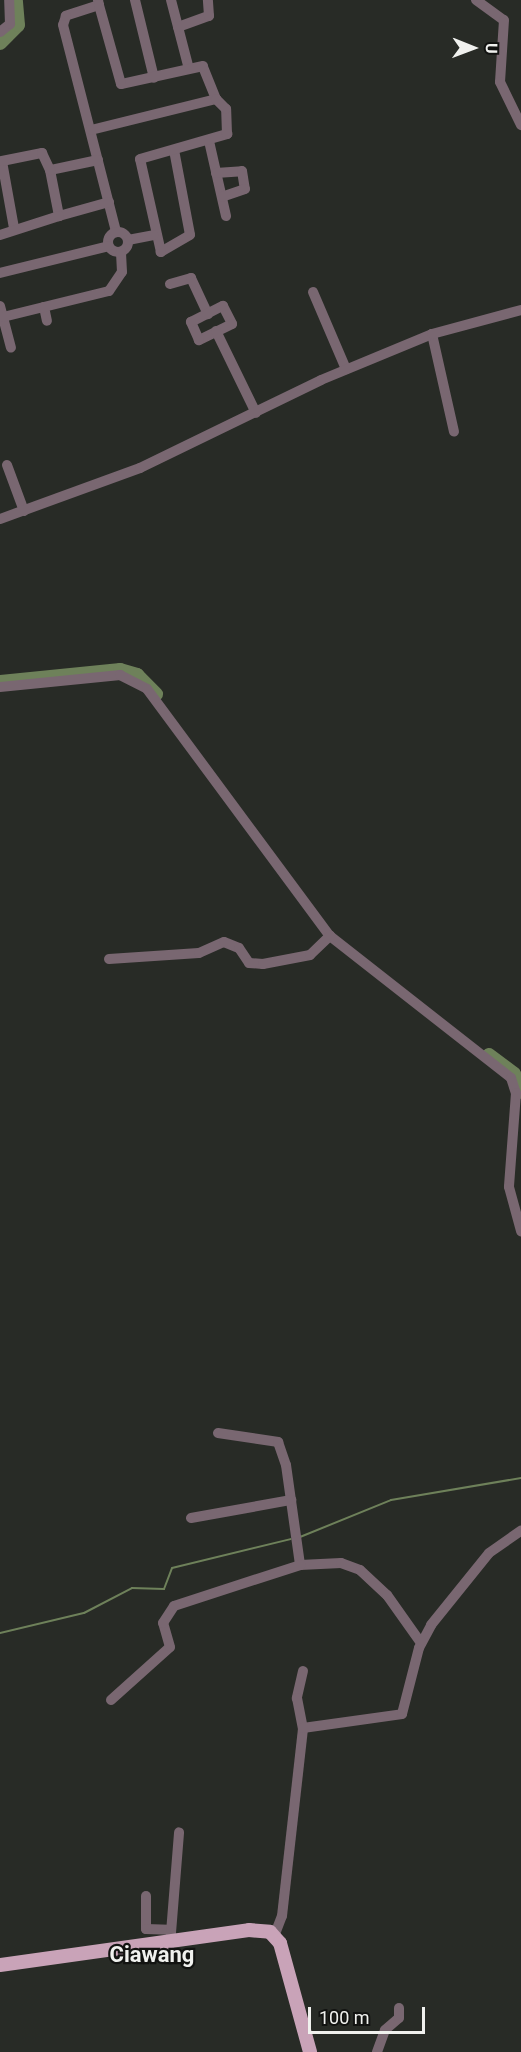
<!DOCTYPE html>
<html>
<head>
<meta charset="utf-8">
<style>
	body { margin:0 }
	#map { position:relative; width:521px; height:2052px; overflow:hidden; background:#282b26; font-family:Roboto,sans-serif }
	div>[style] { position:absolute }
	.stream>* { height:2px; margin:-1px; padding:0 1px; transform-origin:1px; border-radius:1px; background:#6e815a }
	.river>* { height:14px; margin:-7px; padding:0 7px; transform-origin:7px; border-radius:7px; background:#6e815a }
	.minor>* { height:10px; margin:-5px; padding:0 5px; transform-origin:5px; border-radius:5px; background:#796771 }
	.minor>.ring { margin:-5px; padding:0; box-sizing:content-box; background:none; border:10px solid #796771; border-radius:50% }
	.major>* { height:14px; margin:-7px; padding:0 7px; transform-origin:7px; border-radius:7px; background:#c9a3b8 }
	span { translate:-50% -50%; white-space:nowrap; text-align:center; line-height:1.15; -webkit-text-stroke:4.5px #121311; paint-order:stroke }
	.quarter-label { font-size:22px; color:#f0f1ee; font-weight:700 }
	.north { position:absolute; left:443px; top:18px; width:60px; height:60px; -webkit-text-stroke:4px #121311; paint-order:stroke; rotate:91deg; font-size:16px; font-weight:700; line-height:24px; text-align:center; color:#f0f1ee }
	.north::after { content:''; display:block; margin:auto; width:21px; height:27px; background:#f0f1ee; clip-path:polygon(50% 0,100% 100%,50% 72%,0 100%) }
	.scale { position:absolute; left:308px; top:2007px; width:117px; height:27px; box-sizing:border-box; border:3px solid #f0f1ee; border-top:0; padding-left:8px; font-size:18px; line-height:21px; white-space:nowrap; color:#f0f1ee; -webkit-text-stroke:4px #121311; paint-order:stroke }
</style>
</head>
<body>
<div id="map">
	<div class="stream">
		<i style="left:300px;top:1537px;width:98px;rotate:-22.1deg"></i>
		<i style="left:391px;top:1500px;width:132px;rotate:-9.6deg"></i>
		<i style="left:0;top:1633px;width:86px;rotate:-13.4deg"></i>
		<i style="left:84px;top:1613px;width:54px;rotate:-27.5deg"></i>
		<i style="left:132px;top:1588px;width:32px;rotate:2deg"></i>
		<i style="left:164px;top:1589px;width:22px;rotate:-69deg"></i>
		<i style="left:172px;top:1568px;width:122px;rotate:-13.7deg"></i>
	</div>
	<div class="river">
		<i style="left:0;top:43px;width:25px;rotate:-45deg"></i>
		<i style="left:18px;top:25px;width:25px;rotate:-95deg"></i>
		<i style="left:0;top:682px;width:121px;rotate:-5.7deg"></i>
		<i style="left:120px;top:670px;width:18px;rotate:16deg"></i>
		<i style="left:137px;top:675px;width:27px;rotate:45deg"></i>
		<i style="left:489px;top:1055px;width:31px;rotate:37deg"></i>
		<i style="left:514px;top:1074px;width:19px;rotate:69deg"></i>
	</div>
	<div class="minor">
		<i style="left:98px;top:0;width:5px;rotate:79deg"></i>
		<i style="left:99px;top:5px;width:35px;rotate:162deg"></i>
		<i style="left:66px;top:16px;width:9px;rotate:108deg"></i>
		<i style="left:63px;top:25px;width:214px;rotate:75.6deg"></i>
		<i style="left:135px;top:0;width:80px;rotate:76.3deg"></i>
		<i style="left:171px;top:0;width:71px;rotate:75.4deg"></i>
		<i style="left:476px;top:0;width:34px;rotate:36deg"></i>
		<i style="left:504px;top:20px;width:62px;rotate:93.7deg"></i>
		<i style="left:500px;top:82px;width:48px;rotate:64deg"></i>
		<i style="left:178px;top:27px;width:33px;rotate:-20deg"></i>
		<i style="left:209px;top:16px;width:16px;rotate:-94deg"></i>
		<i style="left:0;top:32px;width:13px;rotate:-39deg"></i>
		<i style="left:10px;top:24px;width:24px;rotate:-92deg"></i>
		<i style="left:91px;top:130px;width:129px;rotate:-13.9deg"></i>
		<i style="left:216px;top:99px;width:35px;rotate:-112deg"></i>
		<i style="left:203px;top:66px;width:84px;rotate:167.6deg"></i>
		<i style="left:121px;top:84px;width:82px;rotate:-105.6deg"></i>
		<i style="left:209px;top:141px;width:77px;rotate:77.2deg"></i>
		<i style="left:174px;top:150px;width:86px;rotate:79.3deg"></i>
		<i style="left:190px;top:235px;width:34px;rotate:150deg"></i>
		<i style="left:161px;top:252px;width:95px;rotate:-102.7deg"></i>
		<i style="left:140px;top:159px;width:91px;rotate:-16deg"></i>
		<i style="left:227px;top:134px;width:25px;rotate:-92deg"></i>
		<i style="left:226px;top:109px;width:14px;rotate:-135deg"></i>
		<i style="left:98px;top:160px;width:49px;rotate:168.2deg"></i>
		<i style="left:50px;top:170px;width:47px;rotate:78.9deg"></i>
		<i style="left:59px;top:216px;width:52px;rotate:-15.6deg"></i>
		<i style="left:216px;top:173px;width:26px;rotate:-4deg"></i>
		<i style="left:242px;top:171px;width:18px;rotate:81deg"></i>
		<i style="left:245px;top:189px;width:24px;rotate:161deg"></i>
		<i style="left:14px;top:228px;width:68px;rotate:-100.2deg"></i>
		<i style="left:2px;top:161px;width:41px;rotate:-11.3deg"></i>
		<i style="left:42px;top:153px;width:19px;rotate:65deg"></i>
		<i class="ring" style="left:108px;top:232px;width:10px;height:10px"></i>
		<i style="left:0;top:235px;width:62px;rotate:-17.9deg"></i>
		<i style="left:128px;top:240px;width:26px;rotate:-11deg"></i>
		<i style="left:0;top:273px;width:112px;rotate:-13.9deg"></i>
		<i style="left:170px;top:284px;width:22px;rotate:-16deg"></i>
		<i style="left:191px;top:278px;width:40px;rotate:65deg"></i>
		<i style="left:313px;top:292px;width:84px;rotate:66.8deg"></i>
		<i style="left:0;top:306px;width:43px;rotate:75.3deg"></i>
		<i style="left:223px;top:306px;width:20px;rotate:63deg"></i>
		<i style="left:232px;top:324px;width:37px;rotate:154deg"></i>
		<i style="left:199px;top:340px;width:20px;rotate:-114deg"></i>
		<i style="left:191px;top:322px;width:36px;rotate:-27deg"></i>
		<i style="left:44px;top:307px;width:14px;rotate:78deg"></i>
		<i style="left:3px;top:317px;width:109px;rotate:-13.8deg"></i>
		<i style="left:109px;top:291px;width:23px;rotate:-56deg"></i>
		<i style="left:122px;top:272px;width:20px;rotate:-93deg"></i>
		<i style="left:216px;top:331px;width:91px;rotate:64deg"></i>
		<i style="left:432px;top:334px;width:100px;rotate:77.3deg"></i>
		<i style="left:7px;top:465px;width:49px;rotate:69.7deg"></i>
		<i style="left:0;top:519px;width:149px;rotate:-20deg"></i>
		<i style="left:140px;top:468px;width:201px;rotate:-25.9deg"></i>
		<i style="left:321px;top:380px;width:120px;rotate:-22.5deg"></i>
		<i style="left:432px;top:334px;width:92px;rotate:-15.1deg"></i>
		<i style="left:0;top:687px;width:121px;rotate:-5.7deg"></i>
		<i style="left:120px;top:675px;width:30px;rotate:27deg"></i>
		<i style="left:147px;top:689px;width:307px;rotate:53.5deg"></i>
		<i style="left:330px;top:936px;width:230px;rotate:38.1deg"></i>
		<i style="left:511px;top:1078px;width:16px;rotate:72deg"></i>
		<i style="left:516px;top:1093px;width:94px;rotate:94.3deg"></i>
		<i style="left:509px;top:1187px;width:46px;rotate:74.7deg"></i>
		<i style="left:109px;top:959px;width:90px;rotate:-3.8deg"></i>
		<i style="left:199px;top:953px;width:27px;rotate:-24deg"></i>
		<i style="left:224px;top:942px;width:16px;rotate:22deg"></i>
		<i style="left:239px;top:948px;width:18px;rotate:56deg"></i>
		<i style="left:249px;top:963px;width:14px;rotate:4deg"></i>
		<i style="left:263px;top:964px;width:48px;rotate:-10.8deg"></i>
		<i style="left:310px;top:955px;width:28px;rotate:-44deg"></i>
		<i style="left:218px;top:1433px;width:61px;rotate:8.5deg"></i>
		<i style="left:278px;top:1442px;width:24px;rotate:71deg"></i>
		<i style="left:286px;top:1465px;width:101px;rotate:82deg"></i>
		<i style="left:300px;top:1565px;width:41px;rotate:-2.8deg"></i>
		<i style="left:341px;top:1563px;width:20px;rotate:20deg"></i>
		<i style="left:360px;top:1570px;width:37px;rotate:43deg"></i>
		<i style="left:387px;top:1595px;width:59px;rotate:54.7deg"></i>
		<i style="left:191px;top:1518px;width:102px;rotate:-10.2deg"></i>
		<i style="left:303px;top:1671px;width:28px;rotate:103deg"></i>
		<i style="left:297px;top:1698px;width:31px;rotate:79deg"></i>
		<i style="left:111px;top:1700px;width:79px;rotate:-41.9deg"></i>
		<i style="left:170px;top:1647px;width:25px;rotate:-106deg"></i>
		<i style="left:163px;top:1623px;width:20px;rotate:-57deg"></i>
		<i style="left:174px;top:1606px;width:133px;rotate:-18deg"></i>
		<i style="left:146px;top:1896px;width:33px;rotate:90deg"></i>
		<i style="left:146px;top:1929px;width:23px;rotate:2deg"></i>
		<i style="left:275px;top:1934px;width:19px;rotate:-69deg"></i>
		<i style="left:282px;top:1916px;width:189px;rotate:-83.6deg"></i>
		<i style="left:303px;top:1728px;width:100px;rotate:-8deg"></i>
		<i style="left:402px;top:1714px;width:68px;rotate:-75.6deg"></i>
		<i style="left:419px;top:1648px;width:26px;rotate:-62deg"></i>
		<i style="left:431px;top:1625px;width:92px;rotate:-51.1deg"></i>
		<i style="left:489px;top:1553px;width:39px;rotate:-35deg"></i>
		<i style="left:170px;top:1945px;width:113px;rotate:-85.4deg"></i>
		<i style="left:377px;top:2052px;width:23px;rotate:-70deg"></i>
		<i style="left:385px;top:2030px;width:18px;rotate:-41deg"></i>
		<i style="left:399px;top:2018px;width:10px;rotate:-90deg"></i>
	</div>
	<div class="major">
		<i style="left:0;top:1965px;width:251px;rotate:-8deg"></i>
		<i style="left:249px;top:1930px;width:21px;rotate:5deg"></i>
		<i style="left:270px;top:1932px;width:15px;rotate:48deg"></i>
		<i style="left:280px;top:1943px;width:113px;rotate:74.6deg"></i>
	</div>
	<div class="quarter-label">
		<span style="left:152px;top:1955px">Ciawang</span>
	</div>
	<div class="north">U</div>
	<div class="scale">100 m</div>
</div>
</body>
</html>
